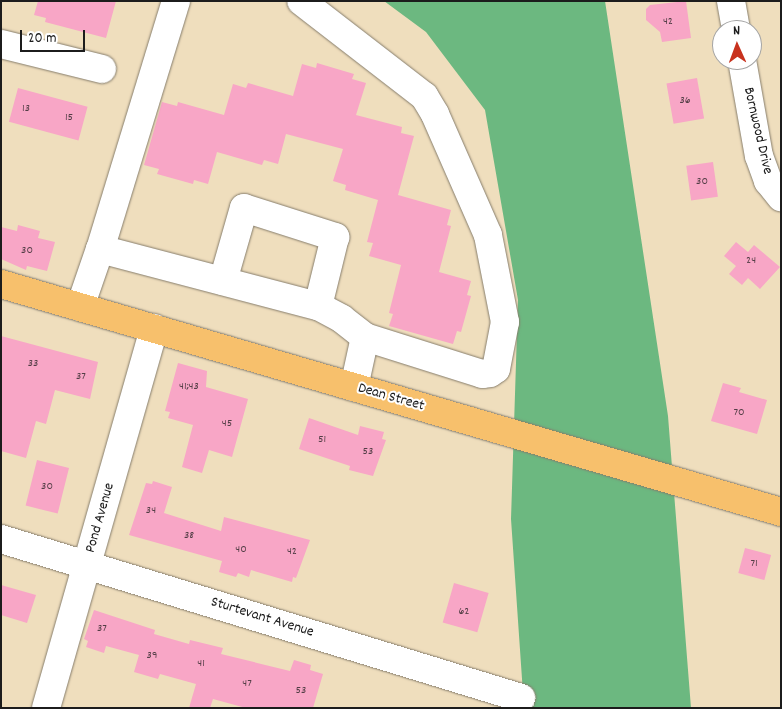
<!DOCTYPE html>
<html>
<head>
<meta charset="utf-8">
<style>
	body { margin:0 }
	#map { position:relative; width:782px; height:709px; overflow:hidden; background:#efdebd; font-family:Dekko,sans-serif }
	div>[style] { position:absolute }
	.forest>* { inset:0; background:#6cb880 }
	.building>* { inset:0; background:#f8a6c6; transform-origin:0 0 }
	.roads { filter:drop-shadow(0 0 1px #867d6c) drop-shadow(0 0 1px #867d6c) }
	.minor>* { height:28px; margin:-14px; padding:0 14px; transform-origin:14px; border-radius:14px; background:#fff }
	.major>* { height:28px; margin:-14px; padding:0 14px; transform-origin:14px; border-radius:14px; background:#f7c06c }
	span { translate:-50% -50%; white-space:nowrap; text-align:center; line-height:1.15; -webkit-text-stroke:4px #fff; paint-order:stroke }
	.number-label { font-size:12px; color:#533e46 }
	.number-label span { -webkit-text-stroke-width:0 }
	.street-label { font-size:15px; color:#1c1c1c }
	.frame { position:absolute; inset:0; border:2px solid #1c1c1c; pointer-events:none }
	.north { position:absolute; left:712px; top:20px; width:50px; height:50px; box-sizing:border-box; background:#fff; border:1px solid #a4a4a4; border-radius:50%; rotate:358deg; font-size:14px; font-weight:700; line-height:20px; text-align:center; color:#1c1c1c }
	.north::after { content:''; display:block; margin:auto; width:18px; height:22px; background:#c8321e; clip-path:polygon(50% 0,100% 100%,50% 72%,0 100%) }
	.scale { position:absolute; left:20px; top:30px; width:65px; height:22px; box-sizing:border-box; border:2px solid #1c1c1c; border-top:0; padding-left:6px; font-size:15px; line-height:18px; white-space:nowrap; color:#1c1c1c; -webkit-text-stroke:4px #fff; paint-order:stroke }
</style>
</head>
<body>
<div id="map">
	<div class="forest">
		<i style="clip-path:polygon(384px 1px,605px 1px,668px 416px,691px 708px,524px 708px,511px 519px,518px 300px,485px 110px,426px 32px)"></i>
	</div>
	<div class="building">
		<i style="clip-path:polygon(38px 1px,116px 1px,106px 38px,45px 22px,46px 18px,34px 15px)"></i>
		<i style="clip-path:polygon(686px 1px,691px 38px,662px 42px,660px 32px,646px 20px,646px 9px,650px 5px)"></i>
		<i style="clip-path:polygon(317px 63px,354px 74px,352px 79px,366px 83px,356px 115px,402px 127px,401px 133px,414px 136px,398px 195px,451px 210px,447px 225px,451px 226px,439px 272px,471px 281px,467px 295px,471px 296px,461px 332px,457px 331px,453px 344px,389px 326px,393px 314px,389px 313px,401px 265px,369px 256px,373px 243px,367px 242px,378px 200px,345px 190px,346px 185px,333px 181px,343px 149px,286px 134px,278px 164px,264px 160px,262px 165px,217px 152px,208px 184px,194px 180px,193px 184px,157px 174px,159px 169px,144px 165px,162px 102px,177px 106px,178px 102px,224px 115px,233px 84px,246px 88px,248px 83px,293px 96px,302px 64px,316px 68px)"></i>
		<i style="left:697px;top:78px;width:41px;height:31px;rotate:80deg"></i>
		<i style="left:18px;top:88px;width:72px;height:35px;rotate:15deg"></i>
		<i style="left:713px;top:162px;width:35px;height:27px;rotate:82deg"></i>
		<i style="clip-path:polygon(18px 225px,40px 231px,38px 238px,55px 242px,47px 271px,27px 266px,26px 270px,1px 259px,1px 227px,17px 231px)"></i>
		<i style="clip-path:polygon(736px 242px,748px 252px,754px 245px,780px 267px,760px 289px,748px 278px,742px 285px,729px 274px,736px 266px,724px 256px)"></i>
		<i style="clip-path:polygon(1px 336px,98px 362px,90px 399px,55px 390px,46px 424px,36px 421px,26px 458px,1px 451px)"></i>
		<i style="clip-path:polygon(178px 363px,207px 371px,206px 387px,248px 399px,232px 457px,209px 450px,202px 473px,182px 467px,193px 425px,168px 418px,170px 412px,165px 411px)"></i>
		<i style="clip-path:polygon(723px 383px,741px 388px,739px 392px,767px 400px,757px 434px,711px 421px)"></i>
		<i style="clip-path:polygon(309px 418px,358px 435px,360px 426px,384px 432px,382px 439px,386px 440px,373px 476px,349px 470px,350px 466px,299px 449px)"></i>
		<i style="left:37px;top:460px;width:33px;height:47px;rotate:14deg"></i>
		<i style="clip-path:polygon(153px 481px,172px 487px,164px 513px,221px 531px,224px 517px,310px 540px,296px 578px,293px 577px,292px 582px,251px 570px,249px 577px,238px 573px,236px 577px,219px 572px,222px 561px,129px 535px,146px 483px,152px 484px)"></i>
		<i style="left:745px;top:548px;width:27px;height:26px;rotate:15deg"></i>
		<i style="left:454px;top:583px;width:36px;height:41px;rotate:16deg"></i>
		<i style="clip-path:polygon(1px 585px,36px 595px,27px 623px,1px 615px)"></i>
		<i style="clip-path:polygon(94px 610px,155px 630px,154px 634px,189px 644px,190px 640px,223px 648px,221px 654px,290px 671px,294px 660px,311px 665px,310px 670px,323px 674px,313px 708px,246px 708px,213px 699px,210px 708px,189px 708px,196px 684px,160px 674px,158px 679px,134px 672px,139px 655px,106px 646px,104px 653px,86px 647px,88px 641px,84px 639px)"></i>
	</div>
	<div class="roads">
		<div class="minor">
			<i style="left:176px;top:1px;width:259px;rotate:107deg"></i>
			<i style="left:100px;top:249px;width:225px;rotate:14.7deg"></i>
			<i style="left:318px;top:306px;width:27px;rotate:28deg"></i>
			<i style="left:342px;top:319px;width:29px;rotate:38deg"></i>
			<i style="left:365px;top:337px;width:123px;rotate:17.5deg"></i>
			<i style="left:482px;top:374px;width:8px;rotate:-7deg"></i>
			<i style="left:490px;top:373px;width:7px;rotate:-34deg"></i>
			<i style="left:496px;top:369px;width:48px;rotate:-79.2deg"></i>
			<i style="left:505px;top:322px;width:89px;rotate:-101.1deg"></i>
			<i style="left:488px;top:235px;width:132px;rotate:-113.7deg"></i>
			<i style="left:435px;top:114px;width:21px;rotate:-121deg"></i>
			<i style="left:424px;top:96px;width:155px;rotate:-142.3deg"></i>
			<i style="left:731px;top:1px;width:29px;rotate:80deg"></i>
			<i style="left:1px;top:44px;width:104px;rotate:13.9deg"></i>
			<i style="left:742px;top:60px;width:97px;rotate:80deg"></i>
			<i style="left:759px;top:156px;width:27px;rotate:70deg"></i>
			<i style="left:768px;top:181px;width:21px;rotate:51deg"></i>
			<i style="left:223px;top:281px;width:76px;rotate:-74deg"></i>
			<i style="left:244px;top:208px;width:96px;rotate:17.7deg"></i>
			<i style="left:335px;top:237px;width:71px;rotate:103.8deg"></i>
			<i style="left:80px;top:307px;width:61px;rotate:-71deg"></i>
			<i style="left:354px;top:387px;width:51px;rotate:-77.6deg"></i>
			<i style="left:1px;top:539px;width:544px;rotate:17deg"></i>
			<i style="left:46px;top:708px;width:395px;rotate:-74.1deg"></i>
		</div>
		<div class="major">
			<i style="left:1px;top:284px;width:813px;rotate:16.29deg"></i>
		</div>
	</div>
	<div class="number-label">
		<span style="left:668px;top:22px">42</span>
		<span style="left:685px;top:101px">36</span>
		<span style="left:26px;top:109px">13</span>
		<span style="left:69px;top:118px">15</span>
		<span style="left:702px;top:182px">30</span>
		<span style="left:27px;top:251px">30</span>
		<span style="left:751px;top:261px">24</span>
		<span style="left:33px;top:364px">33</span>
		<span style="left:81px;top:377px">37</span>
		<span style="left:189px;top:387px">41;43</span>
		<span style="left:739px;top:413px">70</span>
		<span style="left:227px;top:424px">45</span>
		<span style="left:322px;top:440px">51</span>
		<span style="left:368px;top:452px">53</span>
		<span style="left:47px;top:487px">30</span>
		<span style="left:151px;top:511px">34</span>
		<span style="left:189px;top:536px">38</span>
		<span style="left:241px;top:550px">40</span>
		<span style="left:292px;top:552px">42</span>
		<span style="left:754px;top:564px">71</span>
		<span style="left:464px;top:612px">62</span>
		<span style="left:102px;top:629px">37</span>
		<span style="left:152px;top:656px">39</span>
		<span style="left:201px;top:664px">41</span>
		<span style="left:247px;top:684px">47</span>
		<span style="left:301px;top:691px">53</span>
	</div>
	<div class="street-label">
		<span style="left:757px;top:131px;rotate:77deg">Bornwood Drive</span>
		<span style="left:391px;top:398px;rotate:16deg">Dean Street</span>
		<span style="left:101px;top:518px;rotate:-74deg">Pond Avenue</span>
		<span style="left:262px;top:618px;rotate:17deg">Sturtevant Avenue</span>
	</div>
	<div class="frame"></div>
	<div class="north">N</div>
	<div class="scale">20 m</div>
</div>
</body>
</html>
